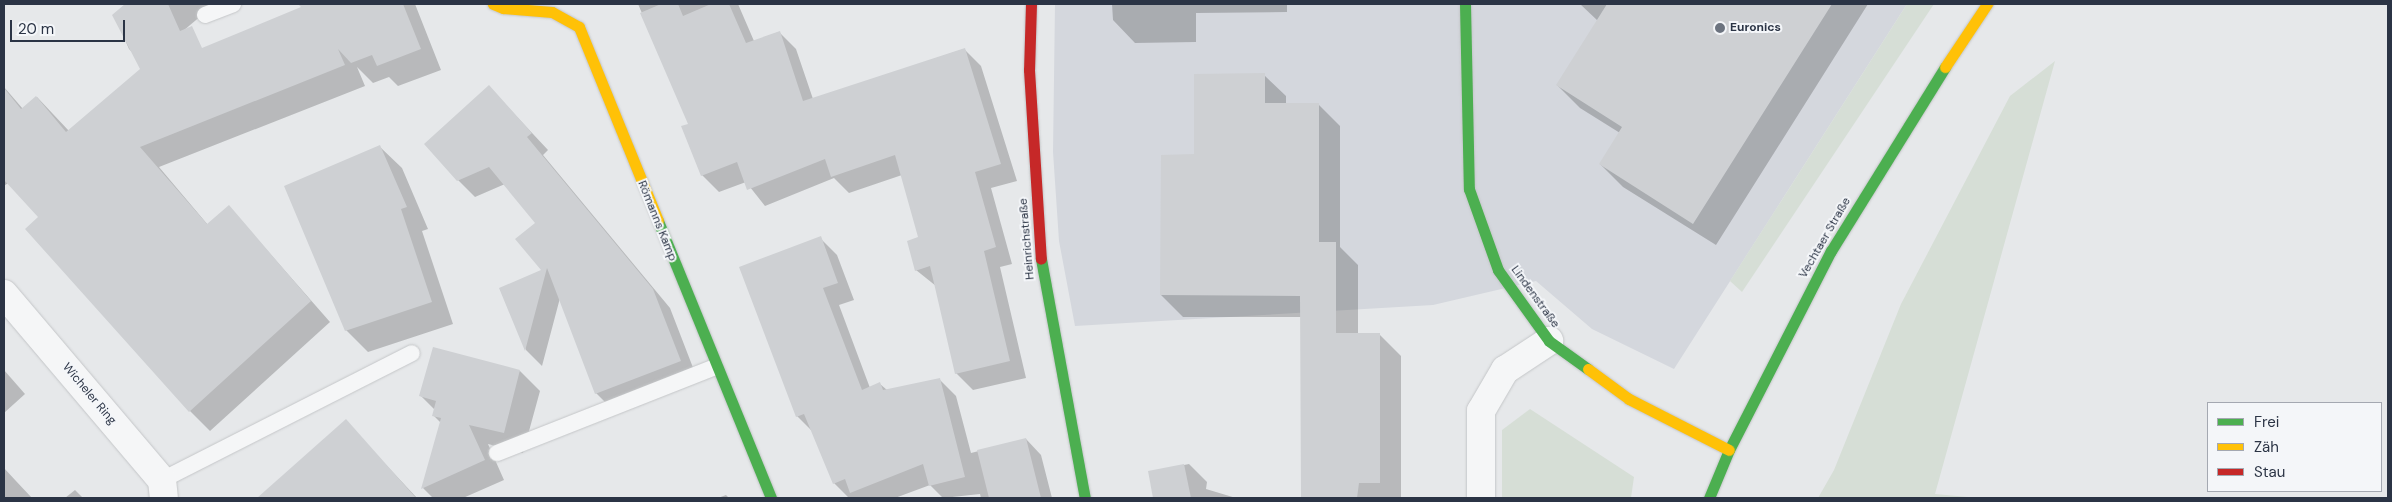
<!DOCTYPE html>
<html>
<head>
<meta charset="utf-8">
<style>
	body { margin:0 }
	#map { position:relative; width:2392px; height:502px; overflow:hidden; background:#e6e8ea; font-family:"DM Sans",sans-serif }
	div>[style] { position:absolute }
	.built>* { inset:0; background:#d4d7dd }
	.green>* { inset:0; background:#d6ded6 }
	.shadow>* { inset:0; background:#0003 }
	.building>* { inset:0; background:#ced0d3 }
	.roads { filter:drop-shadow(0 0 1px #c4c6c8) drop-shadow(0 0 1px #c4c6c8) }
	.lane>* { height:16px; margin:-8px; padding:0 8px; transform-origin:8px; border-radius:8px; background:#f5f6f7 }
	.street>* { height:28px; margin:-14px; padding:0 14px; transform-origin:14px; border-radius:14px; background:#f5f6f7 }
	.fast>* { height:11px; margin:-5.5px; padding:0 5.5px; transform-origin:5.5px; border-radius:5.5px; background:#4caf50 }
	.slow>* { height:11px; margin:-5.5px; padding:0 5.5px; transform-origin:5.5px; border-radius:5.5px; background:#ffc107 }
	.jam>* { height:11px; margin:-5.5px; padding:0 5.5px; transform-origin:5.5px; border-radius:5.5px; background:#c62828 }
	.dots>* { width:14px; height:14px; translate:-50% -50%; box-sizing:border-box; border:2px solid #f4f6f9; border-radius:50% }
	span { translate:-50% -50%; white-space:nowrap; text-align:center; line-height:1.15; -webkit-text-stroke:4px #f4f6f9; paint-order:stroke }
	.poi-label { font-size:12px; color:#2b3445; font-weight:700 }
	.left { translate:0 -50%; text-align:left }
	.street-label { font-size:12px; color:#2b3445 }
	.frame { position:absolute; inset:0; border:5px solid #2b3445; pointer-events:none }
	.legend { position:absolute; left:2207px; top:402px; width:175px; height:90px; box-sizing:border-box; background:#f4f6f9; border:1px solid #a4a8b1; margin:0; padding:6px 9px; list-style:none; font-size:15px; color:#2b3445 }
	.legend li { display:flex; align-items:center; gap:10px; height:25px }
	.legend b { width:25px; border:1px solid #a4a8b1 }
	.scale { position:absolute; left:10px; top:20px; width:115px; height:22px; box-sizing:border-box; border:2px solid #2b3445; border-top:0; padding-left:6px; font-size:15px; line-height:18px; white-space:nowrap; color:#2b3445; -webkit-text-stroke:4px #f4f6f9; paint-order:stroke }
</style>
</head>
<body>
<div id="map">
	<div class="built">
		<i style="clip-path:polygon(1055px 4px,1907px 4px,1674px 369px,1592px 329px,1536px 281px,1433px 305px,1075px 326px,1059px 241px,1053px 152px)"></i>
	</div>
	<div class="green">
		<i style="clip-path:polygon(1907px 4px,1934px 4px,1742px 292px,1730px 281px)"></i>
		<i style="clip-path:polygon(2055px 61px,1935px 494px,1979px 498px,1818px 498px,1834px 470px,1901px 304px,2010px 96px)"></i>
		<i style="clip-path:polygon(1530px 409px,1634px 477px,1631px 498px,1502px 498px,1502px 430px)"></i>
	</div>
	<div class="shadow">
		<i style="clip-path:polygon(127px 4px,215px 4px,144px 64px,129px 49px,114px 15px)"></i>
		<i style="clip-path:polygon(314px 4px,415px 4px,441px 70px,398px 86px,389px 77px,373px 83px,357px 67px,365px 86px,159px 167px,208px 225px,229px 207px,330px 322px,210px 431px,190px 411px,40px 217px,8px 183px,4px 186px,4px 87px,23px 109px,37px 97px,69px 131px,130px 79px)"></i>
		<i style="clip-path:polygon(638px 4px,738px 4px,754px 41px,779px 32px,796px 49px,813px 99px,964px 49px,981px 66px,1017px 181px,991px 188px,1012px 264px,1000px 267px,1026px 378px,973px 390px,956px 373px,936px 286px,916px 270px,920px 238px,902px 175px,849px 193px,834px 178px,765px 206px,746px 182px,719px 192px,702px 175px,690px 124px)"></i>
		<i style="clip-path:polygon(1112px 4px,1287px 4px,1287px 12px,1196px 13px,1196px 42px,1135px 43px,1113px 20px)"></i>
		<i style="clip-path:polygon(1580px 4px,1868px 4px,1716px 245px,1623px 187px,1600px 164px,1620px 133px,1580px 108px,1557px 85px,1598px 21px)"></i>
		<i style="clip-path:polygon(1264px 75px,1286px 96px,1286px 104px,1318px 104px,1340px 126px,1340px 247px,1358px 265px,1358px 334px,1379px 334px,1401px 356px,1401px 498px,1317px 498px,1302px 483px,1301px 317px,1183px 317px,1161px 295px,1195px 156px)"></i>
		<i style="clip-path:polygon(489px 87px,548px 150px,543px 155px,670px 308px,697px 378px,613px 410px,596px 393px,560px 298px,542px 366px,526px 350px,500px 289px,543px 271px,537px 223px,505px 184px,475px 197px,458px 180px)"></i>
		<i style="clip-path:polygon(380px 147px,402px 168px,428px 229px,422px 231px,453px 324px,368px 352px,346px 330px)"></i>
		<i style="clip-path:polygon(820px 238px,837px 255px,854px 300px,839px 305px,870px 388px,880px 384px,887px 390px,939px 379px,956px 396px,971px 453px,1026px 439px,1041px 455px,1052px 498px,981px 498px,980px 494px,943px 498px,930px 485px,895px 498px,849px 498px,834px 483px,814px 433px,797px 416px)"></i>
		<i style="clip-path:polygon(4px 370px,25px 394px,4px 413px)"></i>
		<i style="clip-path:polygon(520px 371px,540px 391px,523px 453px,488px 444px,504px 480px,463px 498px,433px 498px,423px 488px,441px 423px,433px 415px,435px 410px,421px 396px)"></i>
		<i style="clip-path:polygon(345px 421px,417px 498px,259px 498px)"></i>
		<i style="clip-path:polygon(1189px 464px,1207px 482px,1206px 489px,1236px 498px,1154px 498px,1149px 472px)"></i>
		<i style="clip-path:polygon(4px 468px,16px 481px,32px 498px,4px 498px)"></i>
		<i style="clip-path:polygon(75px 490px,83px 498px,65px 498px)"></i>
		<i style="clip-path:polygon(726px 495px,729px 498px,718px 498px)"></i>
	</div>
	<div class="building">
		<i style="clip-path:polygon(125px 4px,168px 4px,180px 31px,192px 26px,202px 48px,301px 7px,298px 4px,403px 4px,421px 49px,377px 66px,372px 55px,351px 63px,338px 49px,345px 65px,140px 147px,207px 224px,229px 205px,311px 301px,189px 412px,25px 229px,38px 217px,4px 180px,4px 88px,21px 109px,36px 96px,66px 132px,140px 69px,112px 15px)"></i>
		<i style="clip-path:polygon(661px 4px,678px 4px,683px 16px,711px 4px,729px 4px,746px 43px,780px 31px,803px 101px,965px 48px,1001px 164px,975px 172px,996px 247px,984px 251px,1010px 361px,955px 374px,930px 266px,915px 271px,907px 241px,918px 237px,895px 155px,831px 177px,825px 159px,747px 190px,737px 162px,701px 176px,681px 126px,688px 124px,640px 13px)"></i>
		<i style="clip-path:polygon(1607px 4px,1832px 4px,1693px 224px,1599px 164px,1622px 127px,1556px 85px)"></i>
		<i style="clip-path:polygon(1265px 73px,1265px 103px,1319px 103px,1319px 242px,1336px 242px,1336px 333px,1380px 333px,1380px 483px,1359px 483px,1357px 498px,1301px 498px,1300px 296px,1160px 295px,1161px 155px,1194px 154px,1194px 74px)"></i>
		<i style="clip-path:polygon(489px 85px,532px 133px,527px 137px,653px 289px,681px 361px,595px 394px,547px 268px,525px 351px,499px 288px,541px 270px,515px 239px,535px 223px,489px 167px,457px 181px,424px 144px)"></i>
		<i style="clip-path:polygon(380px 145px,407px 207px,401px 209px,432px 302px,345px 331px,284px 186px)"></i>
		<i style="clip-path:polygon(821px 236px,838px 283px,823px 288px,862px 390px,880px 382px,883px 390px,940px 378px,965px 477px,929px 486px,923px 464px,850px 493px,845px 479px,833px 484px,804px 414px,796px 417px,739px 267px)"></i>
		<i style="clip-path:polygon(433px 347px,520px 370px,504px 433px,469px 425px,485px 460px,421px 489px,441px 418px,432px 416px,436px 401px,419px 396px)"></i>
		<i style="clip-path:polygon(346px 419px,416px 498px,257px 498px)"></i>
		<i style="clip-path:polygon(1026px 438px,1041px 498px,989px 498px,977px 450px)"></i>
		<i style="clip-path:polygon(1184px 464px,1191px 498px,1153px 498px,1148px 471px)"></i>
	</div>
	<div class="roads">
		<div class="lane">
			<i style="left:205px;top:15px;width:30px;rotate:-21deg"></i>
			<i style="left:497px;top:453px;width:234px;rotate:-21.5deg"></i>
			<i style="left:162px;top:480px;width:280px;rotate:-26.9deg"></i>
		</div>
		<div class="street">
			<i style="left:4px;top:294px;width:244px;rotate:49.7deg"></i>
			<i style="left:162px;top:480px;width:18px;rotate:84deg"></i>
			<i style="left:1481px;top:498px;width:87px;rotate:-90deg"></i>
			<i style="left:1481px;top:411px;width:48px;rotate:-59.7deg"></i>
			<i style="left:1505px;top:370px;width:53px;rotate:-33.4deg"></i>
		</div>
		<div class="fast">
			<i style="left:1465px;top:4px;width:185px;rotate:88.8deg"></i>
			<i style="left:1469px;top:189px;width:86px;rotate:70.3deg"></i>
			<i style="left:1498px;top:270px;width:87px;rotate:54.3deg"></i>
			<i style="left:1549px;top:341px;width:48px;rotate:35.7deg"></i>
			<i style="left:658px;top:221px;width:299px;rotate:67.8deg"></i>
			<i style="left:1041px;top:259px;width:243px;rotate:79.6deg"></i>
			<i style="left:1709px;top:498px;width:52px;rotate:-67.4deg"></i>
			<i style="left:1729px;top:450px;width:224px;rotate:-62.9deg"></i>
			<i style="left:1831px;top:251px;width:216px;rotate:-58.2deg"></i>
		</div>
		<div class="slow">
			<i style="left:493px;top:4px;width:11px;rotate:22deg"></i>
			<i style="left:503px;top:8px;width:49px;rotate:4.7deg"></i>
			<i style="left:552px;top:12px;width:31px;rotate:29deg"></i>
			<i style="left:579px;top:27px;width:209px;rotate:67.8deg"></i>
			<i style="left:1945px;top:67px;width:76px;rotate:-56.3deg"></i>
			<i style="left:1588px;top:369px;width:51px;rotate:36.2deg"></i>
			<i style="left:1629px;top:399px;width:112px;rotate:27deg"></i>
		</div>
		<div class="jam">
			<i style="left:1031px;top:4px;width:66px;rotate:91.7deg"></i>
			<i style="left:1029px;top:70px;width:189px;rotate:86.4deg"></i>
		</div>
	</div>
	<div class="dots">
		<i style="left:1720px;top:28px;background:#6c737f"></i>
	</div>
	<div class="poi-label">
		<span class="left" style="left:1730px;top:28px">Euronics</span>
	</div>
	<div class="street-label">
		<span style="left:657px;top:221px;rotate:68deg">Römanns Kamp</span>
		<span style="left:1825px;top:238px;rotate:-60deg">Vechtaer Straße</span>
		<span style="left:1027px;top:239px;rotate:-95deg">Heinrichstraße</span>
		<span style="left:1535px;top:297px;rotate:54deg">Lindenstraße</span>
		<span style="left:89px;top:394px;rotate:50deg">Wicheler Ring</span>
	</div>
	<div class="frame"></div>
	<ul class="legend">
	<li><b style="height:6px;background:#4caf50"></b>Frei</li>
	<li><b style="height:6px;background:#ffc107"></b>Zäh</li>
	<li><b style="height:6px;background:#c62828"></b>Stau</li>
	</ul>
	<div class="scale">20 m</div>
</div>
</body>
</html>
